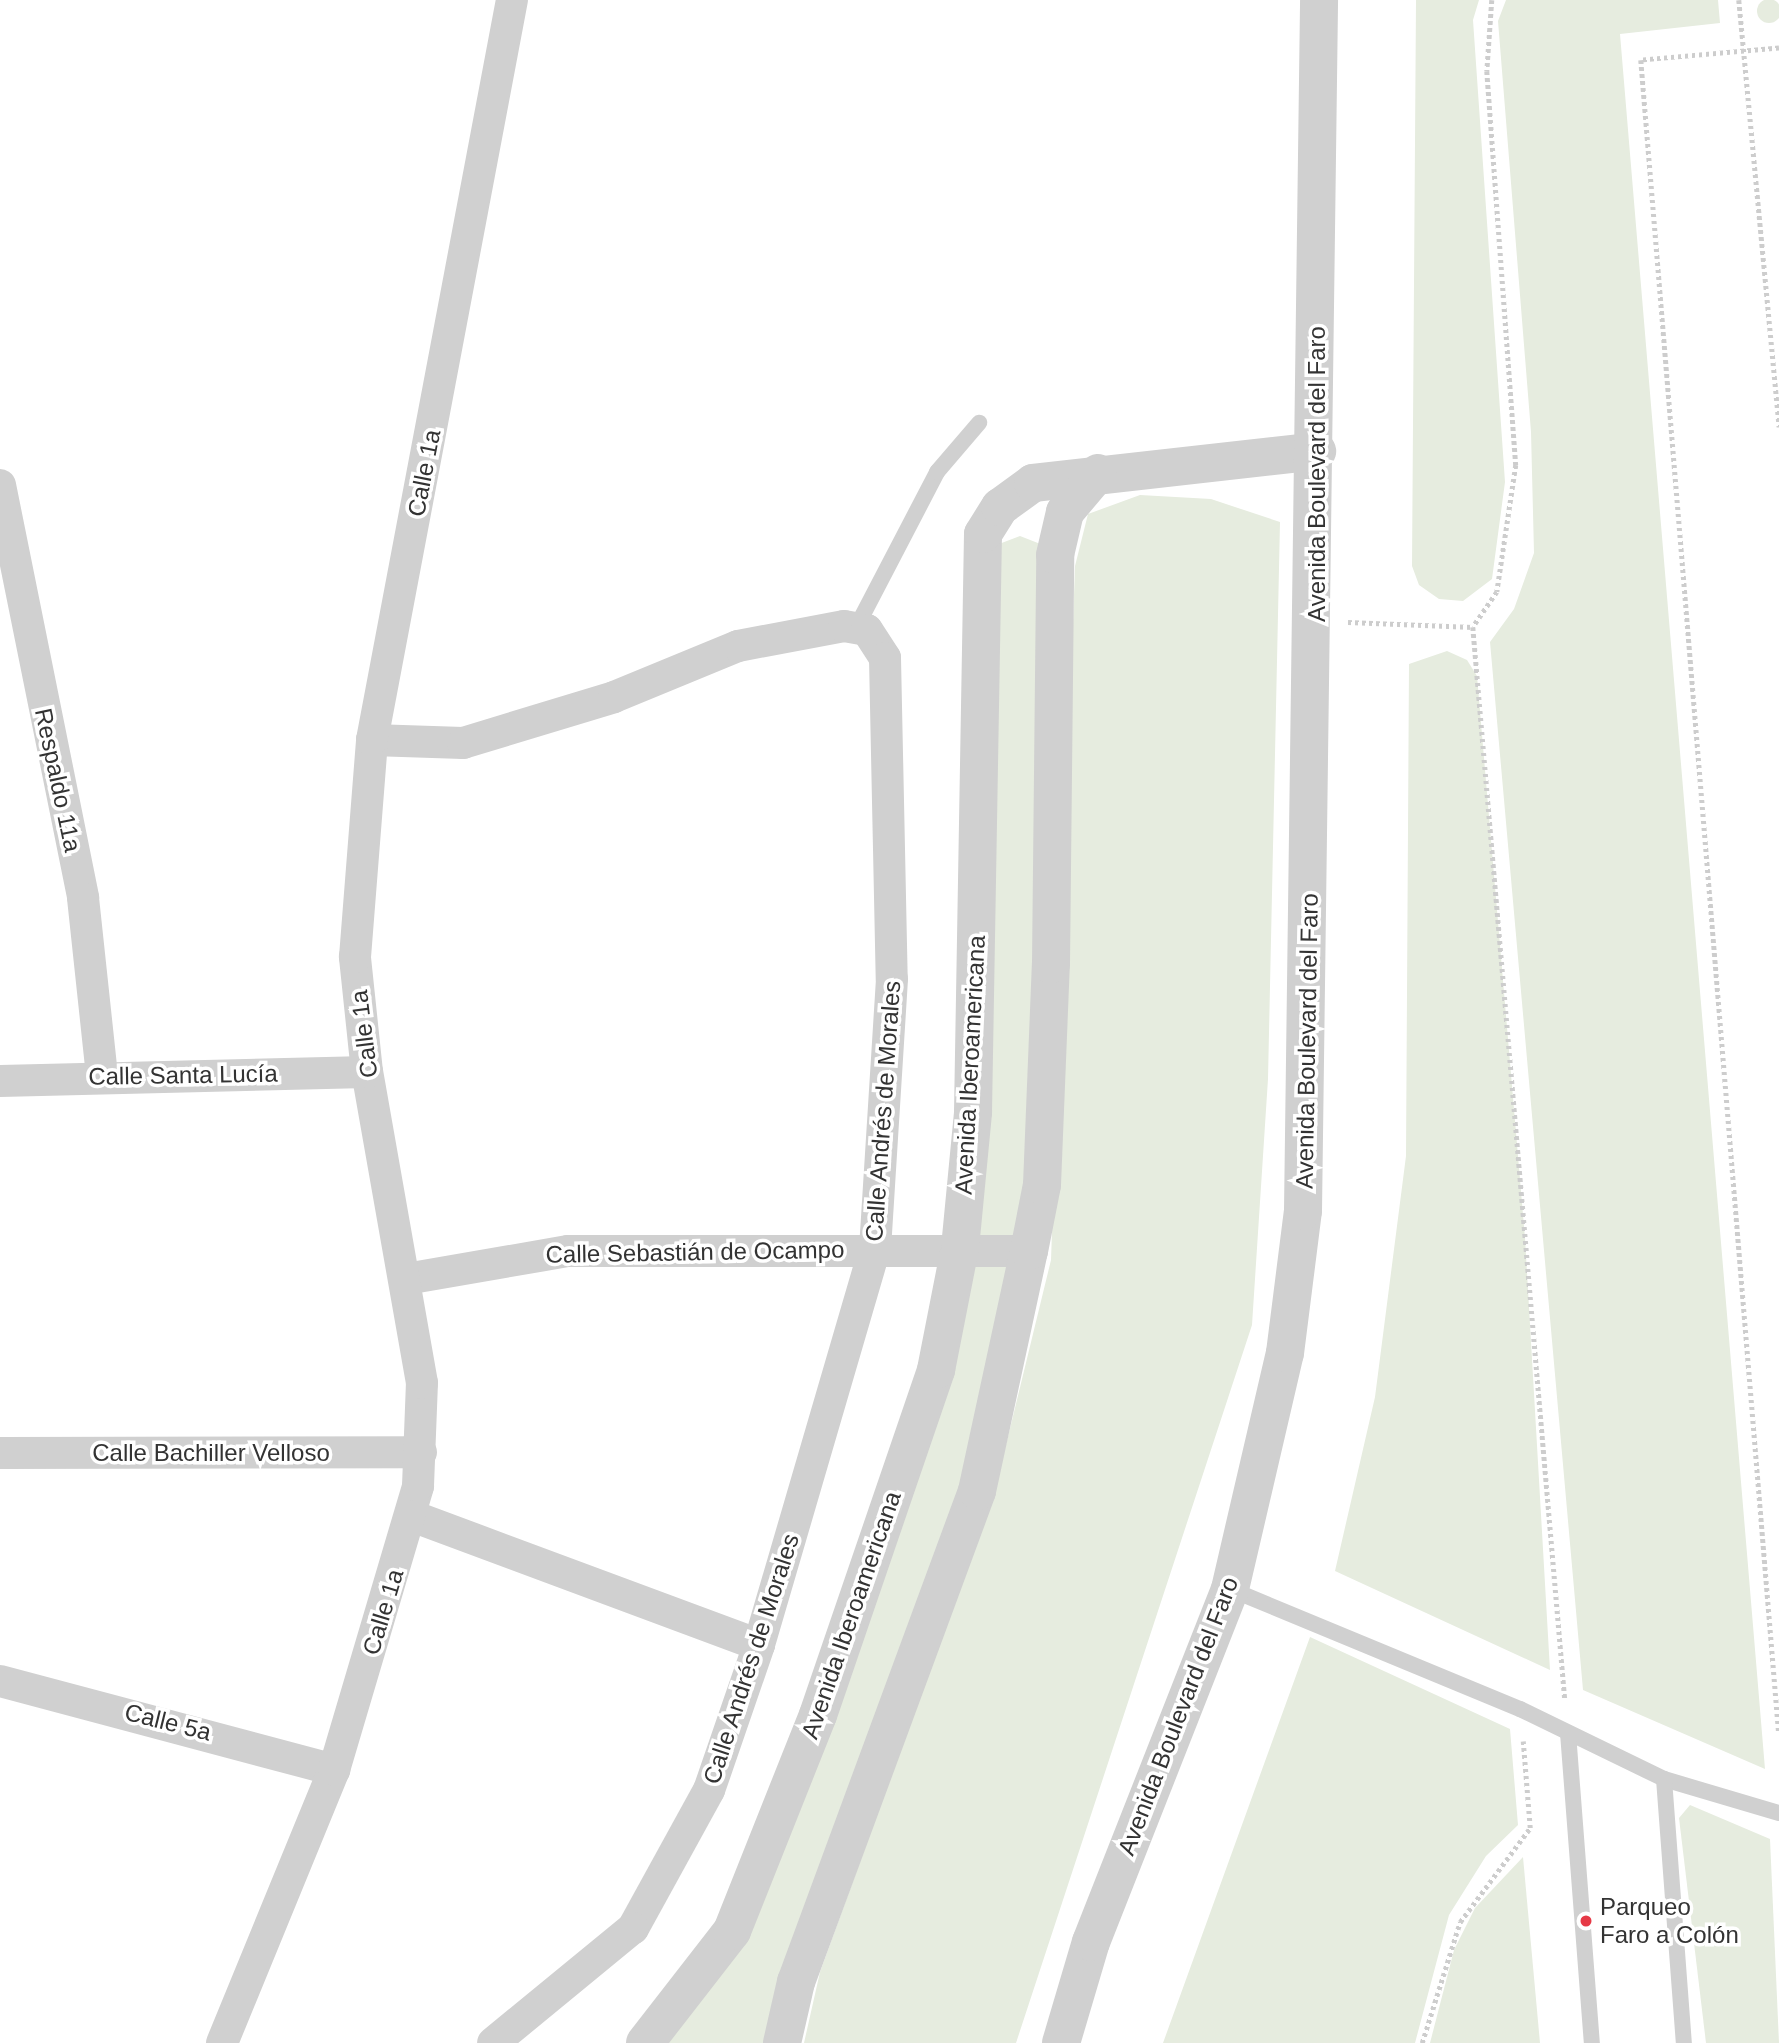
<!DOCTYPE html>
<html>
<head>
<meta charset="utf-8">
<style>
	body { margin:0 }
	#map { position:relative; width:1779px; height:2043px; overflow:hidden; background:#fff; font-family:Arial,sans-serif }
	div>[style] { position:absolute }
	.green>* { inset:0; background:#e6ecdf }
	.round { border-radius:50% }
	.path>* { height:4.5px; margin-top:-2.25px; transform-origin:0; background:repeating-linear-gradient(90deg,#cdcdcd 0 3.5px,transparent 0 7px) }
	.service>* { height:16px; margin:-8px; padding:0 8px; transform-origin:8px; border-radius:8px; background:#d0d0d0 }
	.minor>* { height:32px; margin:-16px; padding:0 16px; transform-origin:16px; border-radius:16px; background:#d0d0d0 }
	.tertiary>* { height:38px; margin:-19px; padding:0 19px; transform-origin:19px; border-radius:19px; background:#d0d0d0 }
	.dots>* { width:19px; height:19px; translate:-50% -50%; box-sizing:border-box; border:4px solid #fff; border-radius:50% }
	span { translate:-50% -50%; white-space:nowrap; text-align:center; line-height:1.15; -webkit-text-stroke:7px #fff; paint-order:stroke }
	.street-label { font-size:24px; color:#333 }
	.poi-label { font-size:24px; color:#333 }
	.left { translate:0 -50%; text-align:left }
</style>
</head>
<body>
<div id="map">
	<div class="green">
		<i class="round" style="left:1757px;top:-1px;width:24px;height:24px"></i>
		<i style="clip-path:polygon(1416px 0,1479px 0,1473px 20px,1505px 482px,1492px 579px,1463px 601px,1439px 599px,1419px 585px,1412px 566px)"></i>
		<i style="clip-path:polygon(1506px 0,1718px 0,1720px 23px,1620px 34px,1765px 1769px,1583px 1690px,1490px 642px,1514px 609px,1534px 553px,1531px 432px,1498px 21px)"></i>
		<i style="clip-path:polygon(1140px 495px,1211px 499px,1280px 522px,1268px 1079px,1252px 1325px,1016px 2043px,804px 2043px,820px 1972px,995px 1490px,1051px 1260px,1075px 566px,1088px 514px)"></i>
		<i style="clip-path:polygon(1020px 536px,1043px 545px,1034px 1190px,957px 1515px,772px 2043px,655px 2043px,747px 1922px,944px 1371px,999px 544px)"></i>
		<i style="clip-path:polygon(1447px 651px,1467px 660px,1477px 676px,1525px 1238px,1550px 1670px,1335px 1571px,1375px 1397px,1406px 1156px,1409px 664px)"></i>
		<i style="clip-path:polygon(1310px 1637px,1510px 1729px,1518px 1825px,1486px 1856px,1449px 1915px,1415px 2043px,1163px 2043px)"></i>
		<i style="clip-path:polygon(1690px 1805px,1770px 1839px,1779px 2043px,1706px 2043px,1679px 1818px)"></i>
		<i style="clip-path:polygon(1523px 1857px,1540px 2043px,1430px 2043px,1454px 1950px,1475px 1908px)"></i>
	</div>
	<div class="path">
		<i style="left:1492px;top:0;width:71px;rotate:94deg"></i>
		<i style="left:1487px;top:71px;width:395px;rotate:85.8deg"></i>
		<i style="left:1516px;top:465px;width:128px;rotate:98.5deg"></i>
		<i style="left:1497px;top:592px;width:42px;rotate:124.4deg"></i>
		<i style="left:1473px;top:627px;width:1077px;rotate:85.1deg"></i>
		<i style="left:1739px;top:0;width:429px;rotate:84.6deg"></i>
		<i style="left:1779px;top:48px;width:139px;rotate:175deg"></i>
		<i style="left:1641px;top:60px;width:1680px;rotate:85.29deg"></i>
		<i style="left:1348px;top:622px;width:125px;rotate:2.3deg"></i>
		<i style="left:1422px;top:2043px;width:127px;rotate:-72.6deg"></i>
		<i style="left:1460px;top:1922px;width:117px;rotate:-53.3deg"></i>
		<i style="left:1530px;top:1828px;width:87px;rotate:-94.6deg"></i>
	</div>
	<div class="service">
		<i style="left:857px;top:626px;width:174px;rotate:-62.5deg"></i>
		<i style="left:937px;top:472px;width:65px;rotate:-49.4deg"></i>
		<i style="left:1230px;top:1589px;width:314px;rotate:22.5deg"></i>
		<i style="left:1520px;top:1709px;width:160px;rotate:25.9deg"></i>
		<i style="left:1664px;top:1779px;width:120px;rotate:16.5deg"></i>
		<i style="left:1568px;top:1733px;width:311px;rotate:85.6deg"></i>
		<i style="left:1664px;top:1779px;width:265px;rotate:85.7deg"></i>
	</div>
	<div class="minor">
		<i style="left:0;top:485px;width:421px;rotate:78.6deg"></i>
		<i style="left:83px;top:898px;width:179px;rotate:83.9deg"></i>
		<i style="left:372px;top:740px;width:91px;rotate:1.9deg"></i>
		<i style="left:463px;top:743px;width:158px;rotate:-16.9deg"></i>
		<i style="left:614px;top:697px;width:134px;rotate:-22.4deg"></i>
		<i style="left:738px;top:646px;width:108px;rotate:-10.7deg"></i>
		<i style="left:844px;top:626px;width:23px;rotate:10deg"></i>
		<i style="left:867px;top:630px;width:33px;rotate:57deg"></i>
		<i style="left:885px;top:658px;width:321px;rotate:88.8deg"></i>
		<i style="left:892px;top:979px;width:270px;rotate:93.6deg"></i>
		<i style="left:875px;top:1248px;width:414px;rotate:106.3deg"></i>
		<i style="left:759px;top:1645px;width:153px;rotate:109deg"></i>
		<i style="left:709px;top:1790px;width:158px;rotate:118.8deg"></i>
		<i style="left:633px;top:1928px;width:181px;rotate:140.6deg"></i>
		<i style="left:0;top:1081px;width:367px;rotate:-1.4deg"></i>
		<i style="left:406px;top:1279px;width:164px;rotate:-9.8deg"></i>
		<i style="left:568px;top:1251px;width:461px"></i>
		<i style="left:0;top:1453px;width:421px;rotate:-0.1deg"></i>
		<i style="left:412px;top:1516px;width:370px;rotate:20.4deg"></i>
		<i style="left:0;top:1681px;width:346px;rotate:14.9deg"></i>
		<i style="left:222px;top:2043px;width:295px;rotate:-67.7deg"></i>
		<i style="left:334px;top:1770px;width:296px;rotate:-73.5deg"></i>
		<i style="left:418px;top:1486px;width:103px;rotate:-87.8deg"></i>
		<i style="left:422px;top:1383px;width:316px;rotate:-100deg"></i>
		<i style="left:367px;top:1072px;width:116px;rotate:-96deg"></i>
		<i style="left:355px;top:957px;width:218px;rotate:-85.5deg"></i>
		<i style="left:372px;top:740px;width:753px;rotate:-79.29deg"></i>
	</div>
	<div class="tertiary">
		<i style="left:645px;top:2043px;width:142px;rotate:-52.2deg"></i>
		<i style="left:732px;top:1931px;width:232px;rotate:-68.3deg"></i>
		<i style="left:818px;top:1715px;width:365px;rotate:-71.1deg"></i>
		<i style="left:936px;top:1370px;width:124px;rotate:-78.9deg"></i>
		<i style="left:960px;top:1248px;width:137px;rotate:-84.5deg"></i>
		<i style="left:973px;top:1112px;width:578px;rotate:-89.01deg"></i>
		<i style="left:983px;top:534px;width:32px;rotate:-58deg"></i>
		<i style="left:1000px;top:507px;width:41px;rotate:-36deg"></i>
		<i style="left:1033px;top:483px;width:286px;rotate:-6.4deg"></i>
		<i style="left:782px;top:2043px;width:63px;rotate:-77.1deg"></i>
		<i style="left:796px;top:1982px;width:523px;rotate:-69.76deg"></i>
		<i style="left:977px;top:1491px;width:246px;rotate:-77.8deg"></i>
		<i style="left:1029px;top:1251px;width:67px;rotate:-78.9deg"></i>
		<i style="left:1042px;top:1185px;width:221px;rotate:-87.7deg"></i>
		<i style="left:1051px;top:964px;width:409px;rotate:-89.4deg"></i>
		<i style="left:1055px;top:555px;width:44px;rotate:-76.9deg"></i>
		<i style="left:1065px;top:512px;width:51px;rotate:-49.8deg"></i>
		<i style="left:1061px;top:2043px;width:105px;rotate:-73.5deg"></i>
		<i style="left:1091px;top:1942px;width:379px;rotate:-68.5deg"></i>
		<i style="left:1230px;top:1589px;width:242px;rotate:-76.9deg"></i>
		<i style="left:1285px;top:1353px;width:143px;rotate:-82.8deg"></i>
		<i style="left:1303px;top:1211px;width:1211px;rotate:-89.24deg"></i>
	</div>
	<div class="dots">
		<i style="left:1586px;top:1921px;background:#e63946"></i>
	</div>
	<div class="street-label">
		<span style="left:424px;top:473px;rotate:-79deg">Calle 1a</span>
		<span style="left:1317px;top:474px;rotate:-90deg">Avenida Boulevard del Faro</span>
		<span style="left:58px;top:780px;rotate:78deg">Respaldo 11a</span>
		<span style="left:364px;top:1034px;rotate:-97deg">Calle 1a</span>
		<span style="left:1307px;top:1041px;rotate:-89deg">Avenida Boulevard del Faro</span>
		<span style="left:970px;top:1065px;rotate:-87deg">Avenida Iberoamericana</span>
		<span style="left:183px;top:1075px;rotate:-1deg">Calle Santa Lucía</span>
		<span style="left:883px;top:1111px;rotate:-86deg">Calle Andrés de Morales</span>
		<span style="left:695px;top:1252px;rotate:-1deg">Calle Sebastián de Ocampo</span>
		<span style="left:211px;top:1453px">Calle Bachiller Velloso</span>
		<span style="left:383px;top:1612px;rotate:-73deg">Calle 1a</span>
		<span style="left:851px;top:1615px;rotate:-71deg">Avenida Iberoamericana</span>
		<span style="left:751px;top:1659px;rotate:-72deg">Calle Andrés de Morales</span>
		<span style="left:1178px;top:1716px;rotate:-69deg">Avenida Boulevard del Faro</span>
		<span style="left:168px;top:1722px;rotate:14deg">Calle 5a</span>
	</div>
	<div class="poi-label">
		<span class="left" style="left:1600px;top:1921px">Parqueo<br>Faro a Colón</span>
	</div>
</div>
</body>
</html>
